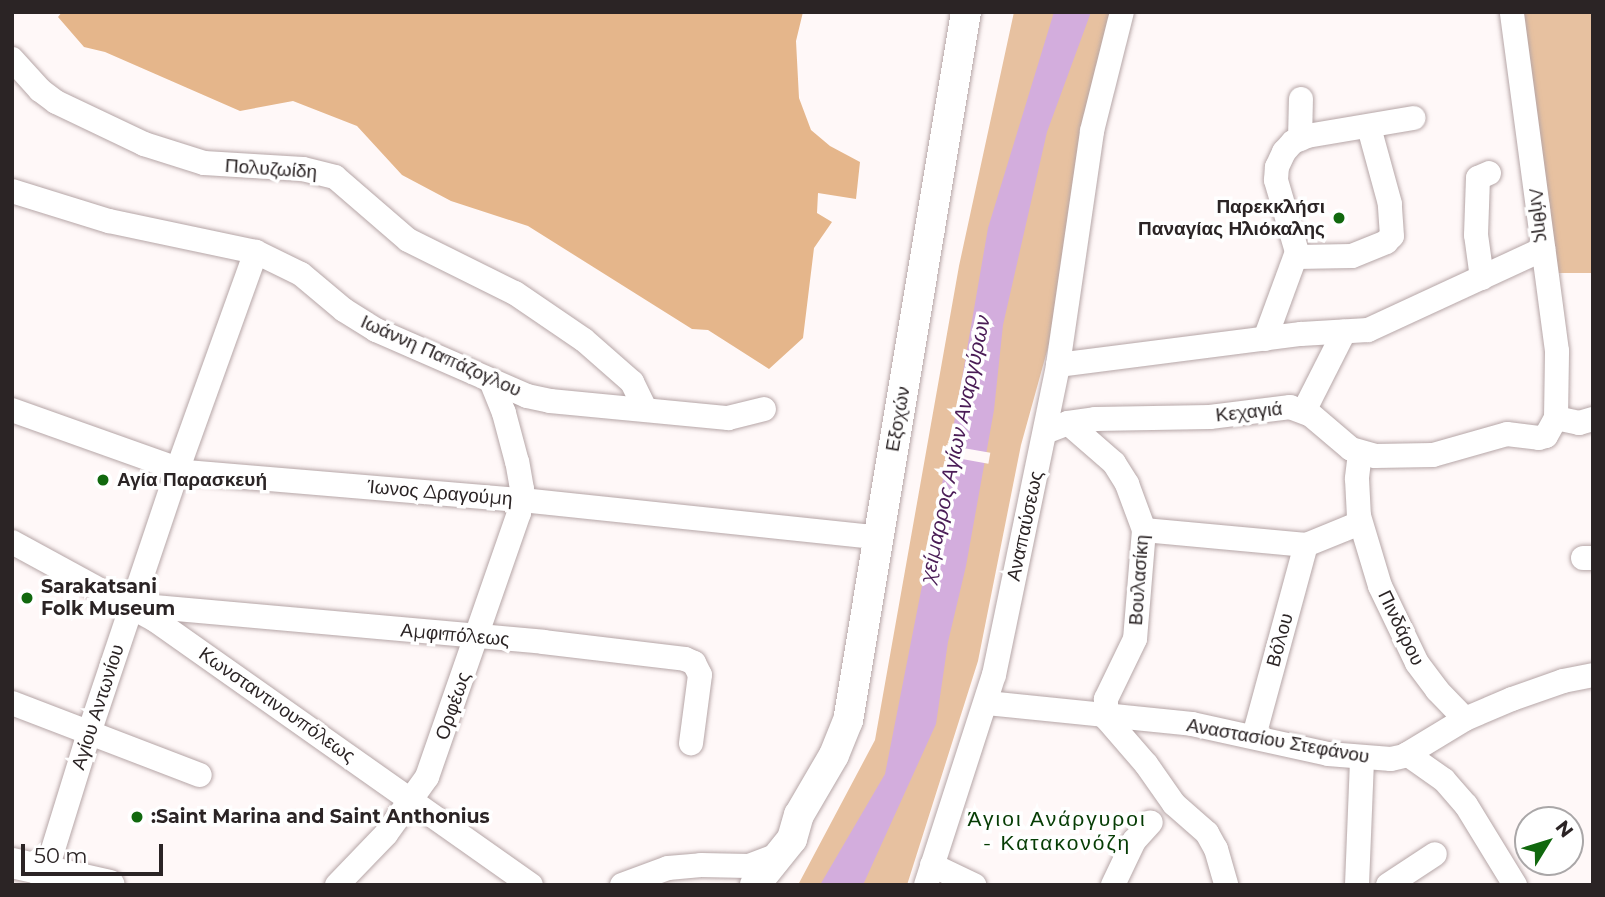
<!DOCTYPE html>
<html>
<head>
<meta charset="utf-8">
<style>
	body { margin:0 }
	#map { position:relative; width:1605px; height:897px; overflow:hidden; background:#fff8f8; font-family:Montserrat,sans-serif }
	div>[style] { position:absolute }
	.green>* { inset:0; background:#e7c1a0 }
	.forest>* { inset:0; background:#e5b68b }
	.water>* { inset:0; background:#d3addd }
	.pier>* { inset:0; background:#fff8f8; transform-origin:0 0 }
	.roads { filter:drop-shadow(0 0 2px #b6a6a7) drop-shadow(0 0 2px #b6a6a7) }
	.minor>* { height:24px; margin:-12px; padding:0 12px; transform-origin:12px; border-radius:12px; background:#fff }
	.major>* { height:30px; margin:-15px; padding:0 15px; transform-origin:15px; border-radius:15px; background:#fff }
	.dots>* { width:19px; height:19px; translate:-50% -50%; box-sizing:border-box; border:4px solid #fff; border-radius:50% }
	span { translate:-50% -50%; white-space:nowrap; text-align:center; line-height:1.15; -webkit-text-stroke:7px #fff; paint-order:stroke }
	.street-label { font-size:19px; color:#2b2425 }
	.poi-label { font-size:19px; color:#2b2425; font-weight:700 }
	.right { translate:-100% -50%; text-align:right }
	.left { translate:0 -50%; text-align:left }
	.water-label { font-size:21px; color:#4a1c56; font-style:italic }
	.neighbourhood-label { font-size:21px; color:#063c04; letter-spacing:2px }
	.frame { position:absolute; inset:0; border:14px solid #2b2425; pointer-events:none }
	.north { position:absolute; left:1514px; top:806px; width:70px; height:70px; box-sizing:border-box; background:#fff; border:2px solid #aaa7a8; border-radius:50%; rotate:52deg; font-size:19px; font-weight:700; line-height:28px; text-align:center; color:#2b2425 }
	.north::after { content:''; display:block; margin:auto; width:24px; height:32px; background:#11680e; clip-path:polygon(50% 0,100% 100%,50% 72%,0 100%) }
	.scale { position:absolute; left:21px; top:844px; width:142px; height:32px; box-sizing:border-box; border:4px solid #2b2425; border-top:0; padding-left:9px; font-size:21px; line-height:24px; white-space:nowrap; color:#2b2425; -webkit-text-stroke:5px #fff; paint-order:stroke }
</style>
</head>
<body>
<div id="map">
	<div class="green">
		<i style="clip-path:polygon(1014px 12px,1114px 12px,1052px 333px,1021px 445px,978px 661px,907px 885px,798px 885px,875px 740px,959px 266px)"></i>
		<i style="clip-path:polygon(1520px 12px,1593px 12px,1591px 273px,1558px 273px)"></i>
	</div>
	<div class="forest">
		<i style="clip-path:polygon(62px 12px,803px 12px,796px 41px,799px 98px,811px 130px,830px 146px,860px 162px,856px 199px,818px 193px,817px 213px,832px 222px,814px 248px,803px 338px,769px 369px,708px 330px,692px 329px,528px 226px,451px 201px,402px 175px,357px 126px,293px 101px,240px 111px,105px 52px,84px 47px,58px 17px)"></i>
	</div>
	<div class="water">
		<i style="clip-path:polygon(1054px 12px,1091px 12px,1047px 132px,1003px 325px,994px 410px,966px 566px,948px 642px,936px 724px,863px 885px,820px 885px,885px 774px,956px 413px,988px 228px)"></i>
	</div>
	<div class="pier">
		<i style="left:946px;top:445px;width:45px;height:11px;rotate:10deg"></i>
	</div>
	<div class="roads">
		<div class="minor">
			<i style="left:12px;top:59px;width:42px;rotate:47.9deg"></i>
			<i style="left:40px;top:90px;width:20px;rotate:37deg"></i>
			<i style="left:56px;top:102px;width:98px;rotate:25.5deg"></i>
			<i style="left:144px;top:144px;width:63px;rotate:17.6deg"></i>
			<i style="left:204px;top:163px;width:99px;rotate:3.5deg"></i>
			<i style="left:303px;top:169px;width:33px;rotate:14deg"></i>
			<i style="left:335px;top:177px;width:96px;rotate:40.8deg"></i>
			<i style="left:408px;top:240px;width:119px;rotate:26.4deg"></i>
			<i style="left:515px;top:293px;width:83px;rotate:34.3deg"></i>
			<i style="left:584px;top:340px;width:64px;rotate:41.2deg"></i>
			<i style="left:632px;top:382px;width:30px;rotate:64deg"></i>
			<i style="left:1300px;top:139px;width:40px;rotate:-88.6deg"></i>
			<i style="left:12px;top:191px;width:102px;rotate:17.2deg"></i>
			<i style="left:109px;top:221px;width:150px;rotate:11.9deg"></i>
			<i style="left:256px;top:252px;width:50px;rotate:26.1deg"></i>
			<i style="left:301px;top:274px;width:56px;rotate:39.9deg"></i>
			<i style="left:344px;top:310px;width:38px;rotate:32deg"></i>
			<i style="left:376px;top:330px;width:165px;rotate:23.6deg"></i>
			<i style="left:527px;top:396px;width:24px;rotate:12deg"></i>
			<i style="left:550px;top:401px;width:179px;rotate:5.5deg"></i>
			<i style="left:728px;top:418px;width:37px;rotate:-14deg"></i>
			<i style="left:1296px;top:257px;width:56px;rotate:-1deg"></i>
			<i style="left:1352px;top:256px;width:37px;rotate:-22deg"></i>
			<i style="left:1386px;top:242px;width:8px;rotate:-45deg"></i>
			<i style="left:1392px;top:236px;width:32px;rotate:-94deg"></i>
			<i style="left:1390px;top:204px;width:80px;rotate:-105.3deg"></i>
			<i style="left:1482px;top:278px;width:43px;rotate:-97.9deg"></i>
			<i style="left:1476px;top:235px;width:57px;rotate:-88deg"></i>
			<i style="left:1478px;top:178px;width:12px;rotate:-24deg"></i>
			<i style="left:1265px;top:339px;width:93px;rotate:-69.8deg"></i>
			<i style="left:1297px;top:252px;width:75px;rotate:-106.3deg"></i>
			<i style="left:1276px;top:180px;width:13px;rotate:-86deg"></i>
			<i style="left:1277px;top:167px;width:17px;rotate:-65deg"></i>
			<i style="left:1284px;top:152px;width:13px;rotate:-48deg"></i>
			<i style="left:1293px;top:142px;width:15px;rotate:-23deg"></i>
			<i style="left:1307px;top:136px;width:108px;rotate:-9.6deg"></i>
			<i style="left:1058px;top:365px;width:245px;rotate:-7.3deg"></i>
			<i style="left:1301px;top:334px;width:67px;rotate:-3.4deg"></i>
			<i style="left:1368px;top:330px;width:193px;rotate:-24.8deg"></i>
			<i style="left:12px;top:410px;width:185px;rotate:19.6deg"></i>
			<i style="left:186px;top:472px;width:337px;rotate:4.8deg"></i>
			<i style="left:522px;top:500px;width:357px;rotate:6deg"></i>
			<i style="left:1304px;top:411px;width:89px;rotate:-63.1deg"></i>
			<i style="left:1556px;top:418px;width:24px;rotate:12deg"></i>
			<i style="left:1579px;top:423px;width:15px;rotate:-16deg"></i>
			<i style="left:1068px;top:423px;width:61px;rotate:41deg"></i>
			<i style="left:1114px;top:463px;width:25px;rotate:58deg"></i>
			<i style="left:1127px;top:484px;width:49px;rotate:69.7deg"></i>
			<i style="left:1144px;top:530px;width:109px;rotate:94.7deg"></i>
			<i style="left:1135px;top:639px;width:67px;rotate:115.8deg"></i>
			<i style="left:1106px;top:699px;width:19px;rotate:90deg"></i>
			<i style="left:1106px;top:718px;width:61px;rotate:49deg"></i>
			<i style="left:1146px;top:764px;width:49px;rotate:55deg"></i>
			<i style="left:1174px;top:804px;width:44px;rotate:41.3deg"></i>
			<i style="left:1207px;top:833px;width:18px;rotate:61deg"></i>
			<i style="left:1216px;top:849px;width:37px;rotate:74deg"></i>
			<i style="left:1045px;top:432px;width:25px;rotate:-21deg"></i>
			<i style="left:1068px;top:423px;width:27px;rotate:-8deg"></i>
			<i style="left:1095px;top:419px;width:115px;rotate:-1deg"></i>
			<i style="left:1210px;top:417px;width:81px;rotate:-7.1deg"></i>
			<i style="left:1290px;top:407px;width:22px;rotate:21deg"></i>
			<i style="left:1311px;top:415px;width:52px;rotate:40.4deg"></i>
			<i style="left:1351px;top:449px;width:25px;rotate:16deg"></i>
			<i style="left:1375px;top:456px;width:58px;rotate:-1deg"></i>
			<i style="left:1433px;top:455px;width:77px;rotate:-15.8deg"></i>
			<i style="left:1507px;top:434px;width:32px;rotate:7deg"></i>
			<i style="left:1539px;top:438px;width:7px;rotate:-16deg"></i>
			<i style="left:1546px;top:436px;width:21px;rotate:-61deg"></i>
			<i style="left:1556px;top:418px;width:67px;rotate:-89.1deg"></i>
			<i style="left:1557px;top:351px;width:342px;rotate:-97.6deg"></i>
			<i style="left:1360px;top:453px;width:26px;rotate:97deg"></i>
			<i style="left:1357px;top:479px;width:37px;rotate:87deg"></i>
			<i style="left:1359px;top:516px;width:73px;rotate:73.3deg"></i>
			<i style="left:1380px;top:586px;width:85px;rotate:64.3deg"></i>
			<i style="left:1417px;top:663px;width:34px;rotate:53deg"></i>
			<i style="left:1437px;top:690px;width:40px;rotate:46deg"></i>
			<i style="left:1144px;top:530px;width:163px;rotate:5.3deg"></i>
			<i style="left:1306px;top:545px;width:58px;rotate:-22.2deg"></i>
			<i style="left:12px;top:542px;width:163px;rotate:28.6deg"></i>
			<i style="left:155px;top:620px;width:460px;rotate:35.2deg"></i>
			<i style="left:1583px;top:558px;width:10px"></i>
			<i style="left:132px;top:605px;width:413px;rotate:5.1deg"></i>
			<i style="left:543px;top:642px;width:143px;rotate:6.8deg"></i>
			<i style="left:685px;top:659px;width:10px;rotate:24deg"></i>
			<i style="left:694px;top:663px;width:13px;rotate:63deg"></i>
			<i style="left:700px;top:675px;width:69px;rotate:97.5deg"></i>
			<i style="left:12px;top:703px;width:201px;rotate:21deg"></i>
			<i style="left:987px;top:703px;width:206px;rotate:5.8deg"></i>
			<i style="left:1192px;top:724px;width:139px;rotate:12.4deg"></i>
			<i style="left:1328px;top:754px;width:63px;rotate:4.5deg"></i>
			<i style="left:1391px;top:759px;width:13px;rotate:-13deg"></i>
			<i style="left:1404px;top:756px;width:71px;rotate:-31.2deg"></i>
			<i style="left:1465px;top:719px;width:51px;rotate:-23.1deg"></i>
			<i style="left:1512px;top:699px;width:54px;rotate:-19.4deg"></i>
			<i style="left:1563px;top:681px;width:31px;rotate:-11deg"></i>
			<i style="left:1254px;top:736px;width:198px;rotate:-74.8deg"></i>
			<i style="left:1407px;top:754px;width:45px;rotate:35.1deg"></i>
			<i style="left:1444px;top:780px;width:33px;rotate:49deg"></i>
			<i style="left:1466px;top:805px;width:94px;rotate:58.5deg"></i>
			<i style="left:932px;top:865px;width:47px;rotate:25.5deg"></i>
			<i style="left:42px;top:885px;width:159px;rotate:-72.8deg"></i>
			<i style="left:89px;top:733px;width:276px;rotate:-71.4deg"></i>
			<i style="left:177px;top:471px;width:233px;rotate:-70.2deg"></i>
			<i style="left:337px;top:885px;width:71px;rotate:-46.1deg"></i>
			<i style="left:386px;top:834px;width:70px;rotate:-54.3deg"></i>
			<i style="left:427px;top:777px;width:280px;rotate:-70.8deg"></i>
			<i style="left:519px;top:513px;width:24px;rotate:-83deg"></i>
			<i style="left:522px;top:489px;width:27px;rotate:-100deg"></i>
			<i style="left:517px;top:462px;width:51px;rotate:-104.9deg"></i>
			<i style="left:504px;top:413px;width:35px;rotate:-112deg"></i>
			<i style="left:622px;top:885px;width:49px;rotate:-20.3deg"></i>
			<i style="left:668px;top:868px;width:33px;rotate:-5deg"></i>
			<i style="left:701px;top:865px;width:48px;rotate:1.2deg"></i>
			<i style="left:749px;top:866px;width:36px;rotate:-21deg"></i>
			<i style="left:926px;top:885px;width:221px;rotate:-72.1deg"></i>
			<i style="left:994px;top:675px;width:317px;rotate:-78.3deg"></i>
			<i style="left:1058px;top:365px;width:236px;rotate:-81.7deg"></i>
			<i style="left:1092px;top:131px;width:123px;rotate:-75.9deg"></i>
			<i style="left:1113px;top:885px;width:49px;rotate:-64.5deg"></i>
			<i style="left:1134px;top:841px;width:25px;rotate:-48deg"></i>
			<i style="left:1357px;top:885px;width:127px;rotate:-87.7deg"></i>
			<i style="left:1388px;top:885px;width:56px;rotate:-33.4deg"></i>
		</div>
		<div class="major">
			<i style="left:12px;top:863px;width:100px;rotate:12.7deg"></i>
			<i style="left:755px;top:885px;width:59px;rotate:-51.2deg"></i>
			<i style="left:792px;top:839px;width:25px;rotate:-74deg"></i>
			<i style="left:799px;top:815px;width:69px;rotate:-59.7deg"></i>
			<i style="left:834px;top:755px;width:37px;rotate:-68deg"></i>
			<i style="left:848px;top:721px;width:719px;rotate:-80.55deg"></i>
		</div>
	</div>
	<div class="dots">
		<i style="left:1339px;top:218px;background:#11680e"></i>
		<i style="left:103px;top:480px;background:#11680e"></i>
		<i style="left:27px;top:598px;background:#11680e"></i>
		<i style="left:137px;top:817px;background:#11680e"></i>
	</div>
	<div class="street-label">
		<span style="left:271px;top:169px;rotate:4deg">Πολυζωίδη</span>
		<span style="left:1539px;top:215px;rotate:82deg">Λήθης</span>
		<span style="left:441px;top:356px;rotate:24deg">Ιωάννη Παπάζογλου</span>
		<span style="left:1249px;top:412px;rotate:-6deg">Κεχαγιά</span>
		<span style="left:898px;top:419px;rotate:-80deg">Εξοχών</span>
		<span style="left:440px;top:493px;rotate:5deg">Ίωνος Δραγούμη</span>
		<span style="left:1025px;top:526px;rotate:-78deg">Αναπαύσεως</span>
		<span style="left:1139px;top:580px;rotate:-86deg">Βουλασίκη</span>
		<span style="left:1401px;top:628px;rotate:64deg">Πινδάρου</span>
		<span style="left:455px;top:635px;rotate:5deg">Αμφιπόλεως</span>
		<span style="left:1280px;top:640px;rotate:-75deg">Βόλου</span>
		<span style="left:277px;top:705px;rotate:35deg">Κωνσταντινουπόλεως</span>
		<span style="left:453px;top:706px;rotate:-71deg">Ορφέως</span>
		<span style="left:98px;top:707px;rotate:-72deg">Αγίου Αντωνίου</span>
		<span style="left:1278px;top:741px;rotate:10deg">Αναστασίου Στεφάνου</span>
	</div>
	<div class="poi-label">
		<span class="right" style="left:1325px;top:218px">Παρεκκλήσι<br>Παναγίας Ηλιόκαλης</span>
		<span class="left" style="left:117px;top:480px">Αγία Παρασκευή</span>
		<span class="left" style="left:41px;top:598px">Sarakatsani<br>Folk Museum</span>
		<span class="left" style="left:151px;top:817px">:Saint Marina and Saint Anthonius</span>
	</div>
	<div class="water-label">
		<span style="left:955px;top:449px;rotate:-78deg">χείμαρρος Αγίων Αναργύρων</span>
	</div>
	<div class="neighbourhood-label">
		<span style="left:1057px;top:831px">Άγιοι Ανάργυροι<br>- Κατακονόζη</span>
	</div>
	<div class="frame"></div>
	<div class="north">N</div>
	<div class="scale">50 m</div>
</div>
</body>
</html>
